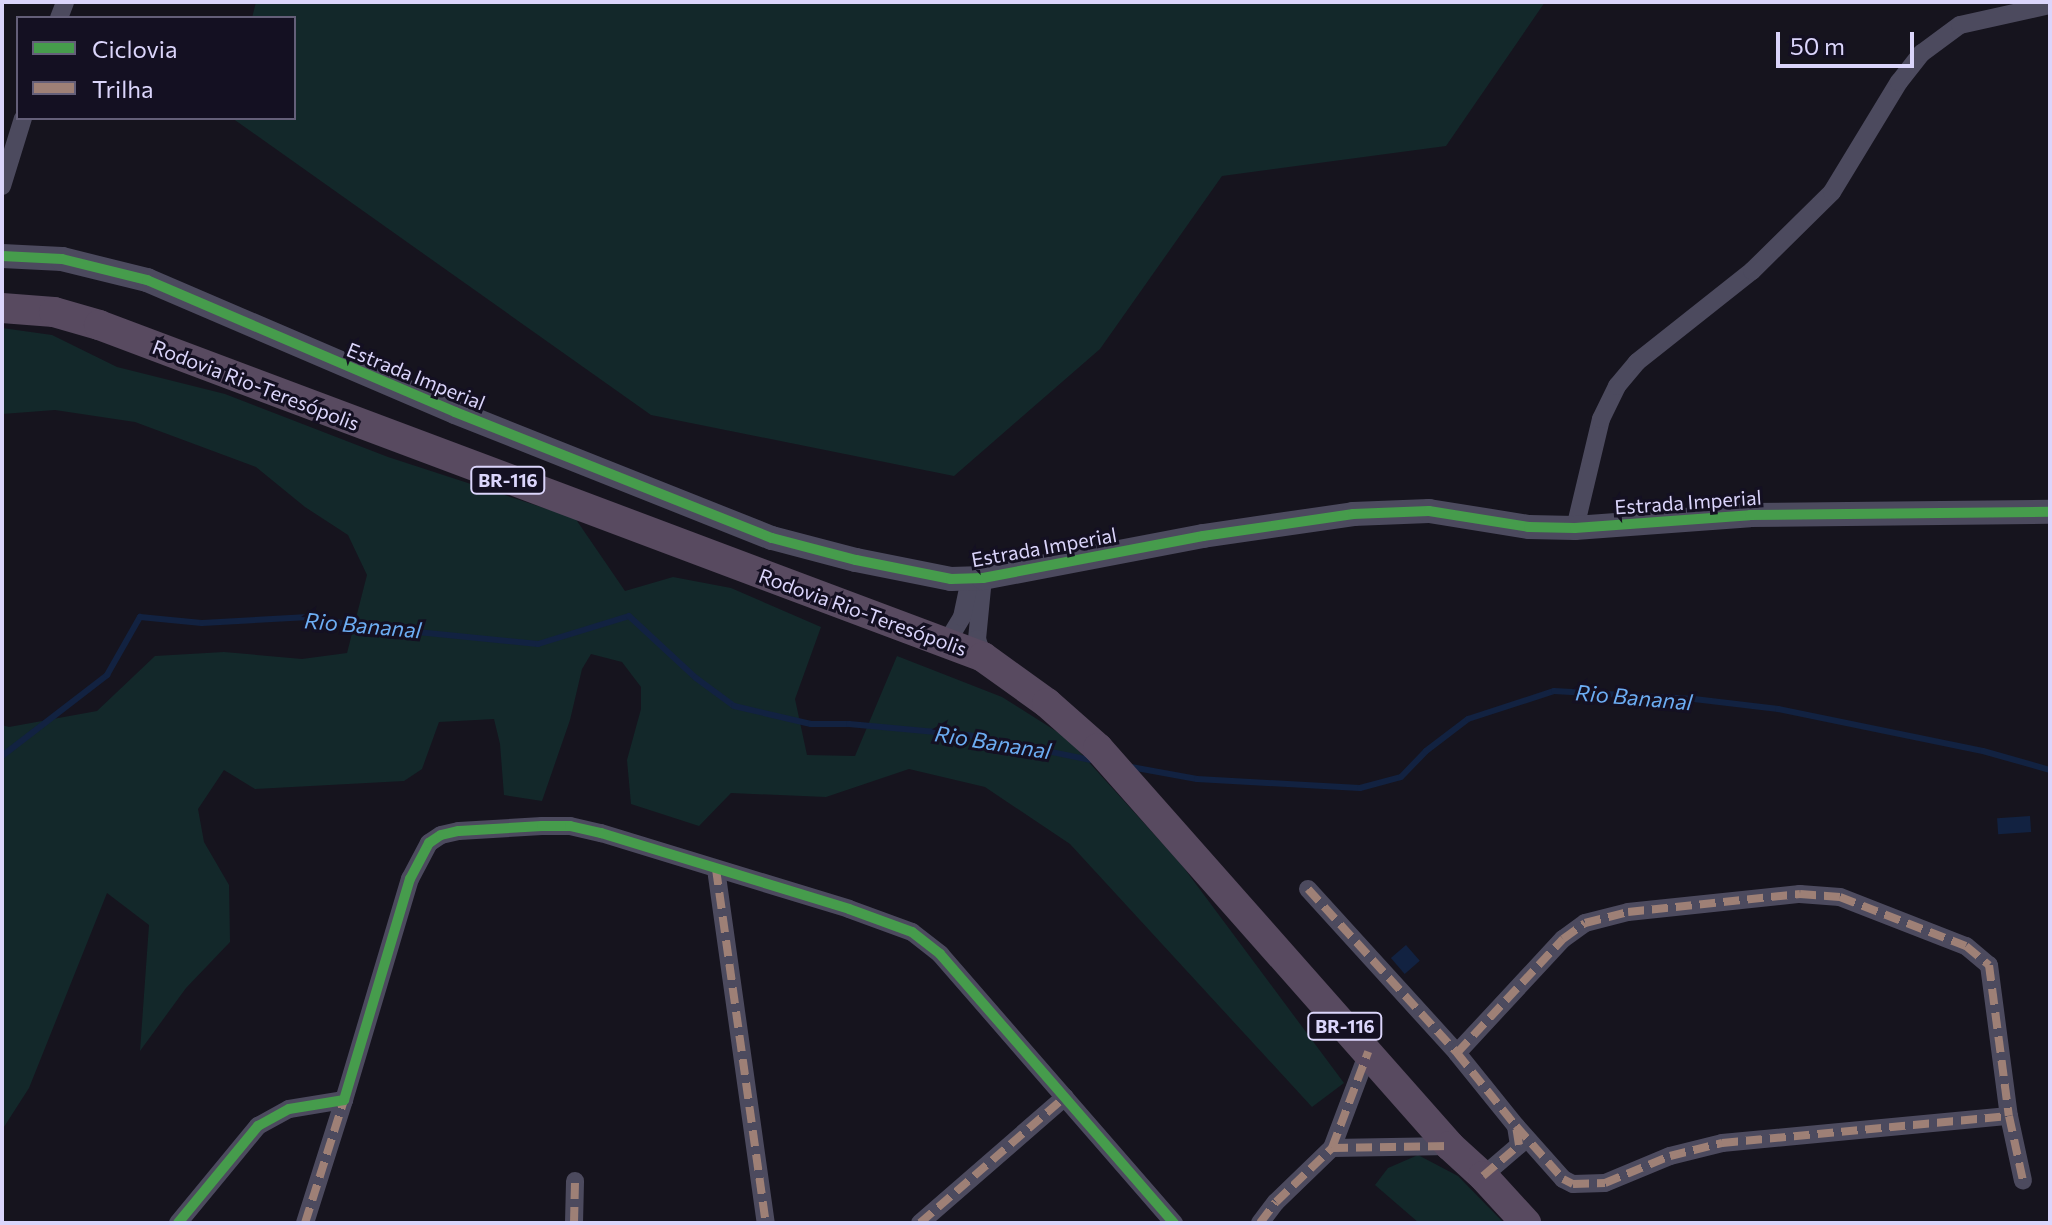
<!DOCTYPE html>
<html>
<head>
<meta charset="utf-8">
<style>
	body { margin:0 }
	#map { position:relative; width:2052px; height:1225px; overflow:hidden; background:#16141e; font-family:Commissioner,sans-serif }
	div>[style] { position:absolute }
	.green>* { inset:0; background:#13282a }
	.water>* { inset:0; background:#122241; transform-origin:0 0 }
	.stream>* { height:6px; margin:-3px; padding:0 3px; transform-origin:3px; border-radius:3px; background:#122241 }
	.minor>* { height:18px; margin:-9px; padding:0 9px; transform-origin:9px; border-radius:9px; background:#4c4a5e }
	.tertiary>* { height:24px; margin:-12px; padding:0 12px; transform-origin:12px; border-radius:12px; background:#4c4a5e }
	.trunk>* { height:30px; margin:-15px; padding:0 15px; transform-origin:15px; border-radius:15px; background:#584a60 }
	.quiet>* { height:8px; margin-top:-4px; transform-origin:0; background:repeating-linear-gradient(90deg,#9e8076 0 16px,transparent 0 24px) }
	.cycleway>* { height:10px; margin:-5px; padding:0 5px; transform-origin:5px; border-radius:5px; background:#469c4c }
	span { translate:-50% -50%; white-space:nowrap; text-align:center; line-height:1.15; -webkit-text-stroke:6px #141022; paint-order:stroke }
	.shield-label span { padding:2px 6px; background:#141022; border:2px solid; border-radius:6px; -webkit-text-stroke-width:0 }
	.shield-label { font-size:18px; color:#dbd5fb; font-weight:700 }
	.street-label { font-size:20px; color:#dbd5fb }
	.water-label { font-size:22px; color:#6cadf3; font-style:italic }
	.frame { position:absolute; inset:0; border:4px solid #dbd5fb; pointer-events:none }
	.legend { position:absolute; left:16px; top:16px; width:280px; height:104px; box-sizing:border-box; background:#141022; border:2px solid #645f79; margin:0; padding:10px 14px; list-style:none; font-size:24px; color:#dbd5fb }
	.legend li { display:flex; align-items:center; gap:16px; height:40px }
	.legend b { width:40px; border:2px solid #645f79 }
	.scale { position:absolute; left:1776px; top:32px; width:138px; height:36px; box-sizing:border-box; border:4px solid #dbd5fb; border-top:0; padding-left:10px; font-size:24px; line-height:28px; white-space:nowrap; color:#dbd5fb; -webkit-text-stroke:6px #141022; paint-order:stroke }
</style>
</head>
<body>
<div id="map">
	<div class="green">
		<i style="clip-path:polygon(256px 2px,1545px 2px,1446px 146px,1222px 176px,1100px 349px,954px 476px,651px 415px,232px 118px,294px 118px,294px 18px,252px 18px)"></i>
		<i style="clip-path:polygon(2px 328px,52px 335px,117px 367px,225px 394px,388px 457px,575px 518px,625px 591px,673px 577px,731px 588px,821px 627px,795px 699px,807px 755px,855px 756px,897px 656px,1002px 697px,1067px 738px,1181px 864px,1344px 1083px,1312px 1107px,1070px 844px,985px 787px,909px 769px,826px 797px,731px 793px,699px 826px,631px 804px,627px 760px,641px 709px,641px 687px,622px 662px,591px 654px,582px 669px,570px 720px,542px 801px,504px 795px,500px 744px,494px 719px,439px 722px,422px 769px,404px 781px,255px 789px,224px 770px,198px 809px,204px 842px,229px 885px,230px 942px,186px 988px,140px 1051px,149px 925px,107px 893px,29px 1088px,2px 1130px,2px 725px,9px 727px,97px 711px,155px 656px,224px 652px,302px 659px,347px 653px,367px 575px,348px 535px,305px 507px,256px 467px,135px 422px,55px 410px,2px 414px)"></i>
		<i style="clip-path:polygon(1418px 1155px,1458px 1176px,1504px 1223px,1419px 1223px,1375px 1185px,1388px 1168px)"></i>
	</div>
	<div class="water">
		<i style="left:2030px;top:816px;width:16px;height:33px;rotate:86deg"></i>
		<i style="left:1406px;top:945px;width:21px;height:20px;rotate:49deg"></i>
	</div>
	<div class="stream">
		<i style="left:2px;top:756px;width:133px;rotate:-37.6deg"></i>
		<i style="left:107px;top:675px;width:67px;rotate:-60.4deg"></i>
		<i style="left:140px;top:617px;width:62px;rotate:5.5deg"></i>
		<i style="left:202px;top:623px;width:107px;rotate:-3.2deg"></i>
		<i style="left:309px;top:617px;width:49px;rotate:10.6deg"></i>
		<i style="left:357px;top:626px;width:182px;rotate:5.7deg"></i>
		<i style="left:538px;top:644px;width:95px;rotate:-17.1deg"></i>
		<i style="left:629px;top:616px;width:91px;rotate:42.8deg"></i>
		<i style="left:696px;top:678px;width:47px;rotate:36.4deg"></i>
		<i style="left:734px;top:706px;width:79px;rotate:13.2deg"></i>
		<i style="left:811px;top:724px;width:38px"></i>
		<i style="left:849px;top:724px;width:120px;rotate:5.3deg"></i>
		<i style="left:968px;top:735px;width:131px;rotate:11.5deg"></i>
		<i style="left:1131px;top:767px;width:67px;rotate:10.3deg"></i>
		<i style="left:1197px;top:779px;width:163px;rotate:3.2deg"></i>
		<i style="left:1360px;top:788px;width:42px;rotate:-15deg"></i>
		<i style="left:1401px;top:777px;width:36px;rotate:-46deg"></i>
		<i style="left:1426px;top:751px;width:53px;rotate:-37.3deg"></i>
		<i style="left:1468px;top:719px;width:90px;rotate:-18deg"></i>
		<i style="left:1554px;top:691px;width:140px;rotate:3.3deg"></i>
		<i style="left:1694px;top:699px;width:85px;rotate:6.8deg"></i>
		<i style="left:1778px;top:709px;width:209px;rotate:11.6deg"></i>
		<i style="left:1983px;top:751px;width:70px;rotate:15.8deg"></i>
	</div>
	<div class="minor">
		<i style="left:59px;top:18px;width:17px;rotate:-69deg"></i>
		<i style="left:2px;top:186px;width:71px;rotate:-72.8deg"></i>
		<i style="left:1575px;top:528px;width:112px;rotate:-76.6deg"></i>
		<i style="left:1601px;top:419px;width:37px;rotate:-64deg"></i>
		<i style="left:1617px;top:386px;width:31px;rotate:-50deg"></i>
		<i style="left:1637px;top:362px;width:147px;rotate:-38.4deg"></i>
		<i style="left:1752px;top:271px;width:112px;rotate:-44.6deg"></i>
		<i style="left:1832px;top:192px;width:129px;rotate:-58.7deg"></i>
		<i style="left:1899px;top:82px;width:37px;rotate:-52deg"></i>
		<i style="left:1922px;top:53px;width:47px;rotate:-36.4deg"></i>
		<i style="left:1960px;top:25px;width:92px;rotate:-12.5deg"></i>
		<i style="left:983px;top:578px;width:61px;rotate:95.6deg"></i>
		<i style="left:977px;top:639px;width:19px;rotate:72deg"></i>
		<i style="left:947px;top:642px;width:29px;rotate:-59deg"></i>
		<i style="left:962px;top:617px;width:39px;rotate:-78deg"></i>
		<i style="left:716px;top:869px;width:358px;rotate:82deg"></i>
		<i style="left:1308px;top:889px;width:222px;rotate:47.7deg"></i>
		<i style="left:1457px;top:1053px;width:94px;rotate:51.1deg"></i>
		<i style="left:1516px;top:1126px;width:71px;rotate:48.4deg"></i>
		<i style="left:1563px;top:1179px;width:11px;rotate:27deg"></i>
		<i style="left:1573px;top:1184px;width:32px;rotate:-2deg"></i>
		<i style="left:1605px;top:1183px;width:70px;rotate:-22.6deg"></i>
		<i style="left:1670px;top:1156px;width:54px;rotate:-14deg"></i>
		<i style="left:1722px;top:1143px;width:288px;rotate:-5.4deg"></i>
		<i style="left:1457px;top:1053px;width:156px;rotate:-47.1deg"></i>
		<i style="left:1563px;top:939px;width:27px;rotate:-36deg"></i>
		<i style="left:1585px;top:923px;width:44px;rotate:-14.3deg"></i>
		<i style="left:1628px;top:912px;width:173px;rotate:-6deg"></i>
		<i style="left:1800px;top:894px;width:40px;rotate:4.3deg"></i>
		<i style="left:1840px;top:897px;width:135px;rotate:21.3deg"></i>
		<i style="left:1966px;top:946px;width:30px;rotate:40deg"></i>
		<i style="left:1989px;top:965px;width:152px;rotate:82.5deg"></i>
		<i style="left:2009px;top:1116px;width:66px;rotate:77.8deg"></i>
		<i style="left:1332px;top:1148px;width:118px;rotate:-1deg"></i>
		<i style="left:1483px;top:1176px;width:48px;rotate:-40.7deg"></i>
		<i style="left:1519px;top:1145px;width:19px;rotate:-99deg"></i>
		<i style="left:178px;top:1223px;width:126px;rotate:-50.5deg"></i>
		<i style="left:258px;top:1126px;width:35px;rotate:-29deg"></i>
		<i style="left:289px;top:1109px;width:56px;rotate:-9.3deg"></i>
		<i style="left:344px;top:1100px;width:231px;rotate:-73.4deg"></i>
		<i style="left:410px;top:879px;width:41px;rotate:-62.2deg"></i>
		<i style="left:429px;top:843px;width:14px;rotate:-34deg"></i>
		<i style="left:441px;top:835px;width:18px;rotate:-13deg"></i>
		<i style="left:459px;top:831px;width:83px;rotate:-3.4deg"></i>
		<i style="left:542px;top:826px;width:28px"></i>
		<i style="left:570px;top:826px;width:32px;rotate:13deg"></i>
		<i style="left:601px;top:833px;width:259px;rotate:17deg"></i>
		<i style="left:849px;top:909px;width:67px;rotate:20.1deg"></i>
		<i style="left:912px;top:932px;width:36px;rotate:38deg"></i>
		<i style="left:940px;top:954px;width:357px;rotate:49deg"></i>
		<i style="left:305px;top:1223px;width:129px;rotate:-72.4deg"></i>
		<i style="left:574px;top:1223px;width:42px;rotate:-88.6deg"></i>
		<i style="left:920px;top:1223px;width:192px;rotate:-41deg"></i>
		<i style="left:1260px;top:1223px;width:26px;rotate:-53deg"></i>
		<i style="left:1276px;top:1202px;width:78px;rotate:-44deg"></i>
		<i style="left:1332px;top:1148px;width:103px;rotate:-69.4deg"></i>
	</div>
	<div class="tertiary">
		<i style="left:2px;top:256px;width:60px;rotate:2.9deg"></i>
		<i style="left:62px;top:259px;width:88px;rotate:13.9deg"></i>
		<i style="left:147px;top:280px;width:335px;rotate:23.2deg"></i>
		<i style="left:455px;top:412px;width:341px;rotate:21.7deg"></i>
		<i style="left:772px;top:538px;width:87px;rotate:14.7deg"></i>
		<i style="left:856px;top:560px;width:97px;rotate:11.3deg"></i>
		<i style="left:951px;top:579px;width:32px;rotate:-2deg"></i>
		<i style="left:983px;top:578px;width:224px;rotate:-10.8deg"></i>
		<i style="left:1203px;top:536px;width:152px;rotate:-8.3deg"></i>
		<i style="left:1353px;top:514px;width:76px;rotate:-2.3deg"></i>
		<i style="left:1429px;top:511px;width:101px;rotate:9.1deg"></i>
		<i style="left:1529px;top:527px;width:46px;rotate:1.2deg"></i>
		<i style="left:1575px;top:528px;width:175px;rotate:-4.2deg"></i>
		<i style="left:1750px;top:515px;width:300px;rotate:-0.6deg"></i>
	</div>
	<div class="trunk">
		<i style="left:2px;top:308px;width:52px;rotate:4.4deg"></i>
		<i style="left:54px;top:312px;width:47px;rotate:16.1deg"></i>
		<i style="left:99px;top:325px;width:944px;rotate:20.58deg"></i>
		<i style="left:983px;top:657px;width:79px;rotate:35.7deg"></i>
		<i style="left:1047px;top:703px;width:68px;rotate:41.4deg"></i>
		<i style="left:1098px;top:748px;width:531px;rotate:48.51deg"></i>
		<i style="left:1450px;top:1146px;width:45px;rotate:42.3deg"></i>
		<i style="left:1483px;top:1176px;width:64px;rotate:47.5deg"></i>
	</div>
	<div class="quiet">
		<i style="left:716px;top:869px;width:358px;rotate:82deg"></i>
		<i style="left:1308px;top:889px;width:222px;rotate:47.7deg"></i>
		<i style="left:1457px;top:1053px;width:94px;rotate:51.1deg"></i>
		<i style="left:1516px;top:1126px;width:71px;rotate:48.4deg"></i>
		<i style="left:1563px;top:1179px;width:11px;rotate:27deg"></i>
		<i style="left:1573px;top:1184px;width:32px;rotate:-2deg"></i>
		<i style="left:1605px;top:1183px;width:70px;rotate:-22.6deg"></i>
		<i style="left:1670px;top:1156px;width:54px;rotate:-14deg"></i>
		<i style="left:1722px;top:1143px;width:288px;rotate:-5.4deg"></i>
		<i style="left:1457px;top:1053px;width:156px;rotate:-47.1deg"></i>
		<i style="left:1563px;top:939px;width:27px;rotate:-36deg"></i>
		<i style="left:1585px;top:923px;width:44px;rotate:-14.3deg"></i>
		<i style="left:1628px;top:912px;width:173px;rotate:-6deg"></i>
		<i style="left:1800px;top:894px;width:40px;rotate:4.3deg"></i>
		<i style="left:1840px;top:897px;width:135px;rotate:21.3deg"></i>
		<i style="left:1966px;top:946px;width:30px;rotate:40deg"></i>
		<i style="left:1989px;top:965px;width:152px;rotate:82.5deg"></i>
		<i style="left:2009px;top:1116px;width:66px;rotate:77.8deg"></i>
		<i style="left:1332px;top:1148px;width:118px;rotate:-1deg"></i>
		<i style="left:1483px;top:1176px;width:48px;rotate:-40.7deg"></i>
		<i style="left:1519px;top:1145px;width:19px;rotate:-99deg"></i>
		<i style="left:305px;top:1223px;width:129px;rotate:-72.4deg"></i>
		<i style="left:574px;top:1223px;width:42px;rotate:-88.6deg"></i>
		<i style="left:920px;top:1223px;width:192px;rotate:-41deg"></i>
		<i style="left:1260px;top:1223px;width:26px;rotate:-53deg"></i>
		<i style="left:1276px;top:1202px;width:78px;rotate:-44deg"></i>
		<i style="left:1332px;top:1148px;width:103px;rotate:-69.4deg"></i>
	</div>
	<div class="cycleway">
		<i style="left:2px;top:256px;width:60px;rotate:2.9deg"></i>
		<i style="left:62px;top:259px;width:88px;rotate:13.9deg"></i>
		<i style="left:147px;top:280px;width:335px;rotate:23.2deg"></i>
		<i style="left:455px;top:412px;width:341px;rotate:21.7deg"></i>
		<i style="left:772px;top:538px;width:87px;rotate:14.7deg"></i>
		<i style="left:856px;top:560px;width:97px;rotate:11.3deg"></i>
		<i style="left:951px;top:579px;width:32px;rotate:-2deg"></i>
		<i style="left:983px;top:578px;width:224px;rotate:-10.8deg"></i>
		<i style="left:1203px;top:536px;width:152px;rotate:-8.3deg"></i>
		<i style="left:1353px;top:514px;width:76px;rotate:-2.3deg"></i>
		<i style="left:1429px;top:511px;width:101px;rotate:9.1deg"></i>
		<i style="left:1529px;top:527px;width:46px;rotate:1.2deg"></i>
		<i style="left:1575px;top:528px;width:175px;rotate:-4.2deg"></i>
		<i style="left:1750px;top:515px;width:300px;rotate:-0.6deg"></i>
		<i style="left:178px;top:1223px;width:126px;rotate:-50.5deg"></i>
		<i style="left:258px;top:1126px;width:35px;rotate:-29deg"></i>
		<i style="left:289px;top:1109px;width:56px;rotate:-9.3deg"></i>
		<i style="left:344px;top:1100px;width:231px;rotate:-73.4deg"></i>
		<i style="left:410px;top:879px;width:41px;rotate:-62.2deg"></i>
		<i style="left:429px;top:843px;width:14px;rotate:-34deg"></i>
		<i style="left:441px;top:835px;width:18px;rotate:-13deg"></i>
		<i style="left:459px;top:831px;width:83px;rotate:-3.4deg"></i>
		<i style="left:542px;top:826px;width:28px"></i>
		<i style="left:570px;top:826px;width:32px;rotate:13deg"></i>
		<i style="left:601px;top:833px;width:259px;rotate:17deg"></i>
		<i style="left:849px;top:909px;width:67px;rotate:20.1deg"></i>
		<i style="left:912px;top:932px;width:36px;rotate:38deg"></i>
		<i style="left:940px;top:954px;width:357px;rotate:49deg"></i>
	</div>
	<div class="shield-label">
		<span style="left:508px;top:480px">BR-116</span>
		<span style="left:1345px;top:1026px">BR-116</span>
	</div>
	<div class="street-label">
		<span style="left:416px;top:376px;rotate:22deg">Estrada Imperial</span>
		<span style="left:256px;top:385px;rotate:21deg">Rodovia Rio-Teresópolis</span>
		<span style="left:1688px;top:502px;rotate:-4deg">Estrada Imperial</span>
		<span style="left:1044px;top:547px;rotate:-10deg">Estrada Imperial</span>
		<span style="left:863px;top:612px;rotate:20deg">Rodovia Rio-Teresópolis</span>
	</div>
	<div class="water-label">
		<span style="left:363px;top:625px;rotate:5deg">Rio Bananal</span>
		<span style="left:1634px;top:697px;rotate:5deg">Rio Bananal</span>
		<span style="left:993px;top:742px;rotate:9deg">Rio Bananal</span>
	</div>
	<div class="frame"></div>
	<ul class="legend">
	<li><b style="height:10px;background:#469c4c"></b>Ciclovia</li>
	<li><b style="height:10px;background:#9e8076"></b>Trilha</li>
	</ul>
	<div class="scale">50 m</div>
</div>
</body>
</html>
